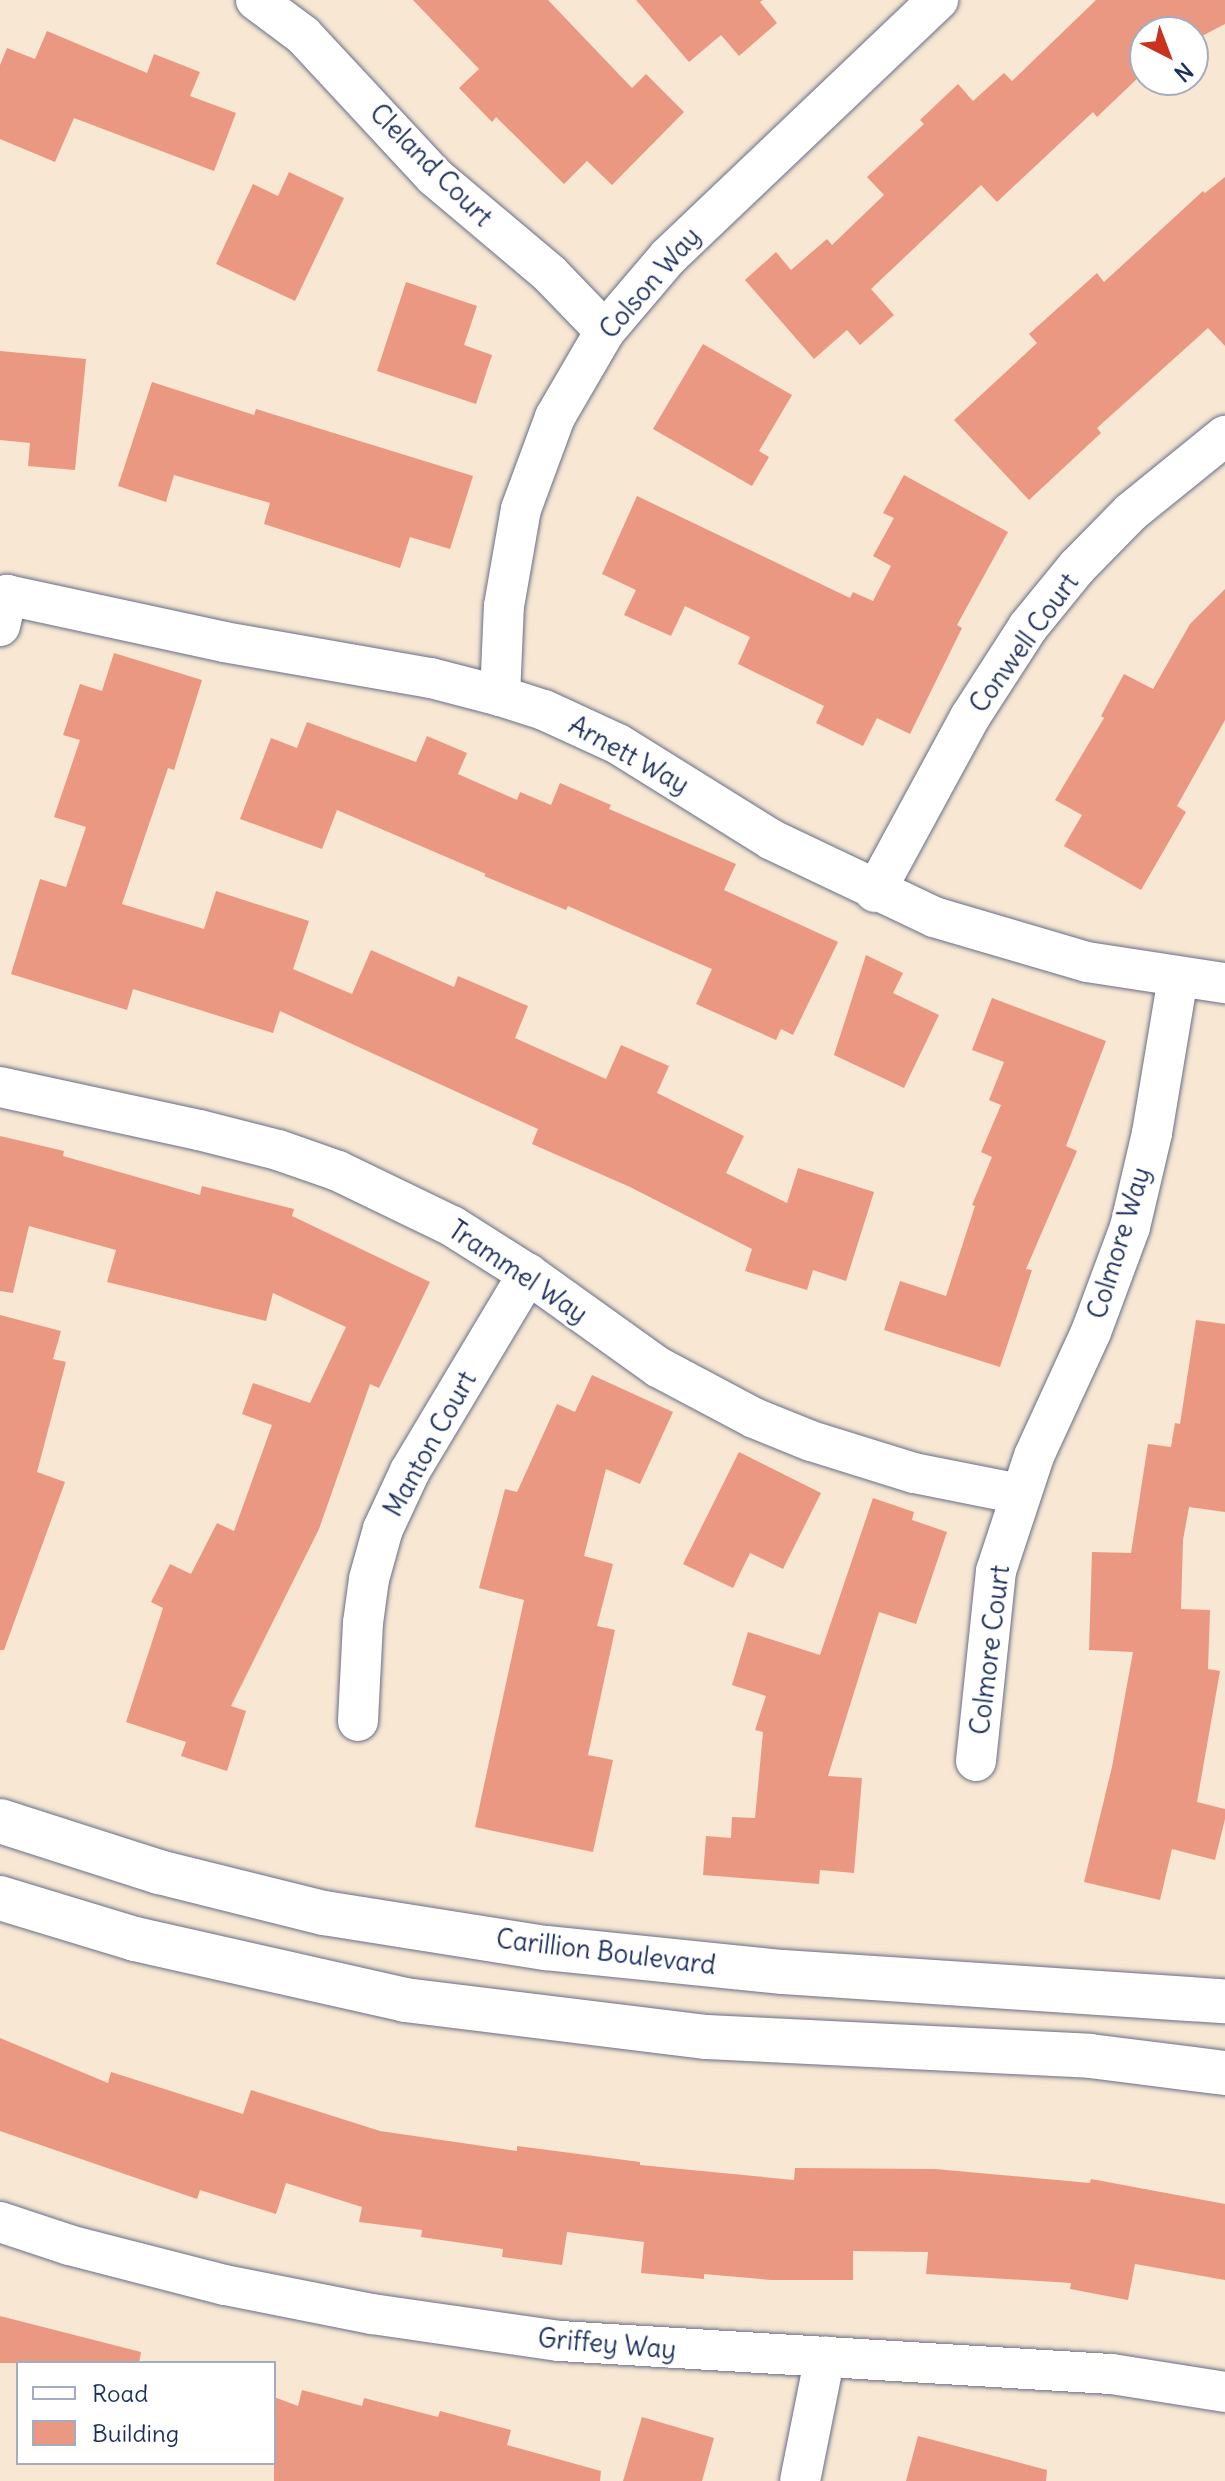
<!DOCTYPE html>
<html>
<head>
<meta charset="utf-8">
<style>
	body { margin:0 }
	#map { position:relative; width:1225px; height:2481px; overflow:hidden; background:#f7e7d3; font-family:Delius,sans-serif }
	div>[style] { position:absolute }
	.building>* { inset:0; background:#eb9882 }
	.roads { filter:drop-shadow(0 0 2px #686f87) drop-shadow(0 0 2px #686f87) }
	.minor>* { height:40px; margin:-20px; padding:0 20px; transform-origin:20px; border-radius:20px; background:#fff }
	.tertiary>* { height:44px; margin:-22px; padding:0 22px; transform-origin:22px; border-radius:22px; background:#fff }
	span { translate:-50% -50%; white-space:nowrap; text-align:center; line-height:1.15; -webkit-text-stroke:6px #fff; paint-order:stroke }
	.street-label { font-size:26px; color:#1b2f5e }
	.legend { position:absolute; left:16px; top:2361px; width:260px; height:104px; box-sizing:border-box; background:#fff; border:2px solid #a4acbf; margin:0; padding:10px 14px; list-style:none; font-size:24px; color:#1b2f5e }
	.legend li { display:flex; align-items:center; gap:16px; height:40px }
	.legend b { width:40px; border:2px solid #a4acbf }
	.north { position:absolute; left:1129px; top:16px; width:80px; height:80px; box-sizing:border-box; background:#fff; border:2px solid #a4acbf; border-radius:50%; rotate:138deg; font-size:22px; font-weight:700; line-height:32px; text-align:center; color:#1b2f5e }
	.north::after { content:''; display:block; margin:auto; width:28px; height:36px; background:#c8321e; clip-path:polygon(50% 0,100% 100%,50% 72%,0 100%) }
</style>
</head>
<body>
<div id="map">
	<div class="building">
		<i style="clip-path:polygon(413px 0,548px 0,632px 88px,646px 74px,684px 112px,612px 185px,587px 161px,564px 184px,496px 117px,492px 122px,459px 88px,479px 69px)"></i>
		<i style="clip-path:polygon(636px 0,763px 0,760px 2px,777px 23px,739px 56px,721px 35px,689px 62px)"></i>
		<i style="clip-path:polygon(1096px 0,1225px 0,1225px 24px,1198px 38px,1192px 26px,1186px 32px,1145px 32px,1145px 50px,1131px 64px,1142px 74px,1097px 117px,1093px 112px,997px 202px,981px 185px,871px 289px,894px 315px,860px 345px,847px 330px,814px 359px,745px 280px,776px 252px,791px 270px,827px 239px,832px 245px,884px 195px,867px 177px,924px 124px,920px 120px,958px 84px,973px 101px,1004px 73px,1012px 81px)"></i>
		<i style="clip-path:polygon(47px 31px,147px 73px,154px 54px,200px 72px,190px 96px,236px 113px,214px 171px,74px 118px,55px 162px,0 139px,0 65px,7px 48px,35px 59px)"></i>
		<i style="clip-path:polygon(289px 172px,344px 198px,295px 301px,216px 264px,253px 184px,278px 196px)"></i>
		<i style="clip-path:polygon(1225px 177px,1225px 346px,1208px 328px,1097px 428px,1101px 433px,1029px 500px,954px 420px,1037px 343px,1029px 334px,1097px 273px,1104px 282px,1203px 191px,1205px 193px)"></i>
		<i style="clip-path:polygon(406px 282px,477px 306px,464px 345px,492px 355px,476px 404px,377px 371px)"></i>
		<i style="clip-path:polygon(703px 344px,792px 395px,759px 451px,769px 457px,752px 486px,653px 429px)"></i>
		<i style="clip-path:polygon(0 351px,86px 359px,75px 470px,28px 466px,30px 443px,0 440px)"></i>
		<i style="clip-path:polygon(152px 382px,254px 415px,256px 409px,473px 476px,450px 549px,410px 537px,400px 568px,264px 524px,270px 503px,174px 475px,166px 502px,118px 486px)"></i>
		<i style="clip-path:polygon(904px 475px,1008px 532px,957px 625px,962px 628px,910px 734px,877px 718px,863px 746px,816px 723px,824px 706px,738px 664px,750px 637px,685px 606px,671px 636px,624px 615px,636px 590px,602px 574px,637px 496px,850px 598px,853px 592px,873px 601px,891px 566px,873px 556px,894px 518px,883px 513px)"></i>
		<i style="clip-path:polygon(1225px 589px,1225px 720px,1177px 806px,1186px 812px,1141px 890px,1064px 846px,1082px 815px,1055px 800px,1104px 718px,1101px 716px,1124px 674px,1153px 689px,1190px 624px)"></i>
		<i style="clip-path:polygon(114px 653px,202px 680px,174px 770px,168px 768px,122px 904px,204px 929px,216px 891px,309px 921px,293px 969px,352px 994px,371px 950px,454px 987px,458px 976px,528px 1006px,515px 1038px,606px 1079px,621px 1045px,669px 1066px,657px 1093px,744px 1136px,726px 1173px,787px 1203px,798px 1168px,874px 1192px,846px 1281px,813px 1270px,807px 1290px,745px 1271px,752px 1249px,630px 1187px,532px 1144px,538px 1129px,280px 1011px,273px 1033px,133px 989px,127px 1010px,11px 974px,40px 879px,66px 887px,86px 827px,54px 817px,80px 740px,63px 735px,80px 684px,102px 691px)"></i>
		<i style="clip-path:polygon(307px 722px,416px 762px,427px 736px,467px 753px,458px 774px,517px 800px,520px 792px,551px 805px,560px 783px,611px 805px,609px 809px,736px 864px,724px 890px,838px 942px,793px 1035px,781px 1029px,776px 1040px,696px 1004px,712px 969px,568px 906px,566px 910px,484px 876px,486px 874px,337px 810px,322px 849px,240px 819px,271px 738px,297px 748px)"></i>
		<i style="clip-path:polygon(866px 955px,903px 973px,893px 993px,939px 1015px,904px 1088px,834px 1055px)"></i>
		<i style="clip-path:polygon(992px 998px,1106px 1041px,1066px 1146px,1077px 1151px,1026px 1269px,1032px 1270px,1000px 1367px,884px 1330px,900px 1281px,946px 1296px,975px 1206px,972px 1205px,992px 1157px,981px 1152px,1001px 1105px,989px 1100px,1004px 1062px,972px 1050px)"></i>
		<i style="clip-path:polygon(0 1136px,64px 1151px,63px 1156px,200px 1195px,202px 1186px,294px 1209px,292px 1216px,430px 1282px,379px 1388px,370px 1384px,319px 1529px,231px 1706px,246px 1711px,227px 1771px,181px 1756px,186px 1742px,126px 1722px,163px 1608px,151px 1602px,170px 1564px,191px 1574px,217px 1523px,234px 1531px,272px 1425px,242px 1414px,253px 1383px,310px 1403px,346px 1327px,273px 1293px,266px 1321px,107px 1282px,116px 1250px,29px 1226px,13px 1293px,0 1291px)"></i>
		<i style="clip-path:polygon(0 1315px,61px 1331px,53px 1359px,66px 1362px,37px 1472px,65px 1482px,4px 1650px,0 1650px)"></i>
		<i style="clip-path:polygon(1196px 1320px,1225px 1324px,1225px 1512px,1189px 1507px,1183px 1540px,1181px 1609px,1210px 1610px,1208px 1669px,1220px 1671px,1197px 1802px,1225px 1809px,1225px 1819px,1215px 1860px,1172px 1849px,1160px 1900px,1084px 1882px,1112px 1767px,1133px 1652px,1089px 1650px,1092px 1552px,1131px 1553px,1148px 1444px,1171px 1447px,1175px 1423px,1180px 1424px)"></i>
		<i style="clip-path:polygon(592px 1375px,673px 1412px,640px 1484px,606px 1469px,584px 1556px,613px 1564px,597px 1626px,615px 1630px,588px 1755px,613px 1760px,593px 1852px,475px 1827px,524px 1600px,479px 1588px,505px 1489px,517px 1492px,557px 1404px,575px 1412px)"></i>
		<i style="clip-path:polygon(739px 1452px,821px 1493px,783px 1569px,750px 1553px,733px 1588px,683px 1564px)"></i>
		<i style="clip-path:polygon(873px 1498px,914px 1512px,912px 1520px,947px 1532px,916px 1624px,879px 1612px,828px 1776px,862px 1778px,854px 1873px,820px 1870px,819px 1884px,703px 1875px,706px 1836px,731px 1838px,732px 1817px,755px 1818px,763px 1732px,755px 1730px,766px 1696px,732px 1685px,748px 1632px,820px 1655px)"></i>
		<i style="clip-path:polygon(0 2038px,108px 2083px,111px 2072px,243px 2114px,251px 2090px,380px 2131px,517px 2151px,517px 2146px,640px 2162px,640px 2165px,794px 2180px,795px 2168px,935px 2169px,1090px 2183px,1091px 2179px,1225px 2204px,1225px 2280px,1135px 2264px,1128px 2300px,1070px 2289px,1071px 2283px,926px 2274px,928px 2252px,853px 2251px,853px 2280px,771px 2280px,704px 2274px,704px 2279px,641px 2273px,644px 2242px,567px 2232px,562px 2265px,502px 2257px,503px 2249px,421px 2237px,422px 2230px,359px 2222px,362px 2207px,286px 2183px,276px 2214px,200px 2190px,197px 2199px,0 2131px)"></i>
		<i style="clip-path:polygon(0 2316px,141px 2352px,139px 2363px,0 2363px)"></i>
		<i style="clip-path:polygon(302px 2390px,362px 2406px,364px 2398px,438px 2417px,440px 2411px,511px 2430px,507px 2445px,601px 2471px,600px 2481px,274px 2481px,274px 2397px,298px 2406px)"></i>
		<i style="clip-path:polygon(642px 2417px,714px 2438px,702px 2481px,623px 2481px)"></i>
		<i style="clip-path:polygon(918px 2436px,1047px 2470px,1046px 2481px,906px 2481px)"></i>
	</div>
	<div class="roads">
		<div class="minor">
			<i style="left:256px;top:0;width:59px;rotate:36.7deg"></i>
			<i style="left:303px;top:35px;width:194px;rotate:47.1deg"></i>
			<i style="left:435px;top:177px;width:150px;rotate:40.1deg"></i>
			<i style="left:550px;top:274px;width:79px;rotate:46deg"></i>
			<i style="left:0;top:626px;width:32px;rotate:-77deg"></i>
			<i style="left:7px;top:595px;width:222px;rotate:12.2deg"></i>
			<i style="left:224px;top:642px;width:210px;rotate:9.9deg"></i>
			<i style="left:431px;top:678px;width:71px;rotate:14.6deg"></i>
			<i style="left:500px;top:696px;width:46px;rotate:17.7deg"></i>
			<i style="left:544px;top:710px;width:81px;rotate:24.7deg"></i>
			<i style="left:618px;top:744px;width:181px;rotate:31.9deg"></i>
			<i style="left:772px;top:840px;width:179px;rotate:25.4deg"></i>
			<i style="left:934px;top:917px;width:159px;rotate:16.4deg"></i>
			<i style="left:1087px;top:962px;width:140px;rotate:8.7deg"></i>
			<i style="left:500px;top:696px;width:90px;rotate:-87.5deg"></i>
			<i style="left:504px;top:606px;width:98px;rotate:-80.1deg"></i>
			<i style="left:521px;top:509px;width:98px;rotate:-69.7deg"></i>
			<i style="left:555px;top:417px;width:99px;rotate:-59.8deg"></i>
			<i style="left:605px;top:331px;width:97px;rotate:-49.6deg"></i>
			<i style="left:668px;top:257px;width:373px;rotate:-43.6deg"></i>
			<i style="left:875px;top:892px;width:199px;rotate:-61.5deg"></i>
			<i style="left:970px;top:717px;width:107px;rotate:-57.2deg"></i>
			<i style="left:1028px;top:627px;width:77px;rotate:-50.8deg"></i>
			<i style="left:1077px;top:567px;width:77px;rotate:-45.5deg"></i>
			<i style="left:1131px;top:512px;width:121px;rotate:-39deg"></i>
			<i style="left:0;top:1087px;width:204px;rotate:12.2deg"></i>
			<i style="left:199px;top:1130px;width:81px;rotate:14.2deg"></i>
			<i style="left:278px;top:1150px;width:64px;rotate:19.3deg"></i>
			<i style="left:338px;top:1171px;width:127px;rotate:25.8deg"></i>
			<i style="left:452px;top:1226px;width:90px;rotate:32.3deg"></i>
			<i style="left:528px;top:1274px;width:160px;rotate:35.6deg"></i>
			<i style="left:658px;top:1367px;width:109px;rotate:28deg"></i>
			<i style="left:754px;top:1418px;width:61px;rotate:22deg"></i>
			<i style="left:811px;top:1441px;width:108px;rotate:17.3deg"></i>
			<i style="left:914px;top:1473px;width:107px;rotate:11.3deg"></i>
			<i style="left:358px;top:1721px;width:98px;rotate:-87.1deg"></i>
			<i style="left:363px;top:1623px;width:44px;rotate:-82.2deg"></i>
			<i style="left:369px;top:1579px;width:52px;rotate:-74.4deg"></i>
			<i style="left:383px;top:1529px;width:64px;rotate:-65deg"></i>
			<i style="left:410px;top:1471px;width:230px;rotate:-59.1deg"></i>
			<i style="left:976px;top:1761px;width:191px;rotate:-84deg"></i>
			<i style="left:996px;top:1571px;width:121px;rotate:-71.7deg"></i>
			<i style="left:1034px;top:1456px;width:136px;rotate:-65.3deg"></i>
			<i style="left:1091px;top:1332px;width:112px;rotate:-69.6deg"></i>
			<i style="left:1130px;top:1227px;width:97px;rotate:-76.8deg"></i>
			<i style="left:1152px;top:1133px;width:157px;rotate:-80.5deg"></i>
			<i style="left:0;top:2222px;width:73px;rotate:18.4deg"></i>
			<i style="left:69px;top:2245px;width:161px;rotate:14.4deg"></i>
			<i style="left:225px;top:2285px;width:150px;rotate:11.2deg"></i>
			<i style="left:372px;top:2314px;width:190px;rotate:8.2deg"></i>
			<i style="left:560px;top:2341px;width:552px;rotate:3.43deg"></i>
			<i style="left:1111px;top:2374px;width:115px;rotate:9deg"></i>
			<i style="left:800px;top:2481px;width:127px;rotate:-78.7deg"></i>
		</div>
		<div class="tertiary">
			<i style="left:0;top:1821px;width:167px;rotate:17.8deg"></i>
			<i style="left:159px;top:1872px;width:170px;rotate:14deg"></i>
			<i style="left:324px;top:1913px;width:225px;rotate:9deg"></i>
			<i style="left:546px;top:1948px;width:238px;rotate:5.8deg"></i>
			<i style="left:783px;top:1972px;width:443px;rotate:3.8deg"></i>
			<i style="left:0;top:1898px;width:141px;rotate:16.9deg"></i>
			<i style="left:135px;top:1939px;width:277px;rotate:12.7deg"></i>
			<i style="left:405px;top:2000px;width:304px;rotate:7deg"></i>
			<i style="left:707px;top:2037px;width:383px;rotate:2.8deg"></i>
			<i style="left:1090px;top:2056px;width:136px;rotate:7.2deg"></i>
		</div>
	</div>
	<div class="street-label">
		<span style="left:431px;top:165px;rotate:45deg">Cleland Court</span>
		<span style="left:650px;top:283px;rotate:-49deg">Colson Way</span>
		<span style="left:1024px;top:643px;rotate:-54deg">Conwell Court</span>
		<span style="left:629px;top:755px;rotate:29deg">Arnett Way</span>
		<span style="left:1119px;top:1243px;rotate:-73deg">Colmore Way</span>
		<span style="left:518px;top:1272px;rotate:34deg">Trammel Way</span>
		<span style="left:430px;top:1444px;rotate:-61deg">Manton Court</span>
		<span style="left:990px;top:1650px;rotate:-83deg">Colmore Court</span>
		<span style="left:606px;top:1952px;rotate:7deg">Carillion Boulevard</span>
		<span style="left:607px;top:2344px;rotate:5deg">Griffey Way</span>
	</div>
	<ul class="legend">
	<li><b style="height:10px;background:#fff"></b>Road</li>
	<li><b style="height:22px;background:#eb9882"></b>Building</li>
	</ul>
	<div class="north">N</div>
</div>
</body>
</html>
